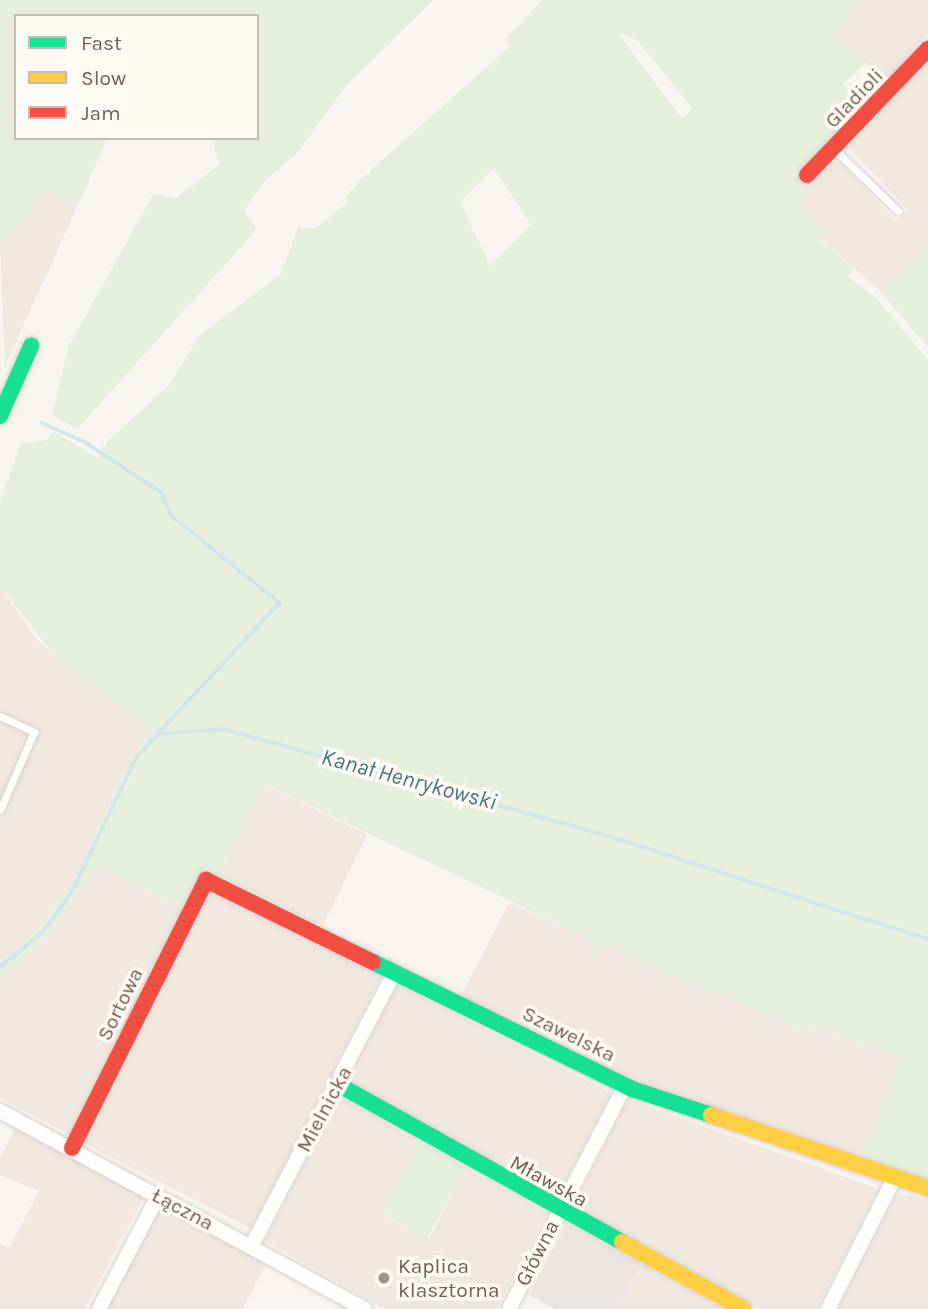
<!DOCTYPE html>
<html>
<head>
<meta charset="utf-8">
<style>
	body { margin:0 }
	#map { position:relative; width:928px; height:1309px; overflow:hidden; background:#f8f5f0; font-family:Karla,sans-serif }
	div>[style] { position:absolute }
	.residential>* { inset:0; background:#f0e8df; transform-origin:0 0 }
	.industrial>* { inset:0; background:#ebe5e1 }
	.green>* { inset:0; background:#e6eedc; transform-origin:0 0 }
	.stream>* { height:3.5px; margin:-1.75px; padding:0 1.75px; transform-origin:1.75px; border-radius:1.75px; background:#d2e6e8 }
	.roads { filter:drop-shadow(0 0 2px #d8d2ce) drop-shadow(0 0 2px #d8d2ce) }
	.lane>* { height:7px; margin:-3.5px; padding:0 3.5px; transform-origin:3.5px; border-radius:3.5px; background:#fefefd }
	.street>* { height:14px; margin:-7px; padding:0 7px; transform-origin:7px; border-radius:7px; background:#fefefd }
	.fast>* { height:16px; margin:-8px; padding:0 8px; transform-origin:8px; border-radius:8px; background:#16e098 }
	.slow>* { height:16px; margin:-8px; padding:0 8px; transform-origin:8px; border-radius:8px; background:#ffcf43 }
	.jam>* { height:16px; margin:-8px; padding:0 8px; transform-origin:8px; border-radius:8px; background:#f24e42 }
	.dots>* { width:19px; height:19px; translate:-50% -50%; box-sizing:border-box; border:4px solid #fefaf4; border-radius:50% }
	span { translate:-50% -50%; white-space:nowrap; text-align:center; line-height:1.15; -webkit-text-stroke:7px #fefaf4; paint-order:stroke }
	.street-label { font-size:21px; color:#765d51 }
	.poi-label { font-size:21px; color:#765d51 }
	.left { translate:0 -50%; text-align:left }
	.water-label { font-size:23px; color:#48777f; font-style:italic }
	.legend { position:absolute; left:14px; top:14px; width:245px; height:126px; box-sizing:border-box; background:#fefaf4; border:2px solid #c8bbb3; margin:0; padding:9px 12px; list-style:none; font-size:21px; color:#765d51 }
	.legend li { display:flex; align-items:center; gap:14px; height:35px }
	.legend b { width:35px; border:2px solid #c8bbb3 }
</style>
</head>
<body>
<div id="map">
	<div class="residential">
		<i style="clip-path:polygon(864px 0,928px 0,928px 33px,885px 83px,836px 33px)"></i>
		<i style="clip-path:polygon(928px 61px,928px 245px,881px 292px,820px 238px,826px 233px,800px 207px,800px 196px,833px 161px,841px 162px,896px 222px,908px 210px,848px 147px)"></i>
		<i style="clip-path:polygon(51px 191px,78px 205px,5px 366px,0 244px)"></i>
		<i style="clip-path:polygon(0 586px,39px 642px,155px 731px,125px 764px,84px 864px,34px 934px,0 961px)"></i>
		<i style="left:264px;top:784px;width:115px;height:102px;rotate:26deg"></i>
		<i style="clip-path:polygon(96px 866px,184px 909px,70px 1135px,0 1098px,0 979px,48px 937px)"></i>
		<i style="left:211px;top:887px;width:192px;height:286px;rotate:27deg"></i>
		<i style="clip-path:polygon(509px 903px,799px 1028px,801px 1023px,902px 1057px,859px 1164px,604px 1072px,461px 996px)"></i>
		<i style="left:397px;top:984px;width:240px;height:112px;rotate:27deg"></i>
		<i style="clip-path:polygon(339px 1096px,420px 1142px,383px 1215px,429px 1239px,466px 1168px,547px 1213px,497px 1309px,385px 1309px,265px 1241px)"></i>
		<i style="clip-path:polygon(632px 1101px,879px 1189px,817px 1309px,761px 1309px,573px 1208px,625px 1104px)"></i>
		<i style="clip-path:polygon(16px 1127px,144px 1196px,85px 1309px,0 1309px,0 1244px,9px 1248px,39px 1191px,0 1175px,0 1158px)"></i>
		<i style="clip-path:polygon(897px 1194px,928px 1199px,928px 1309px,837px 1309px)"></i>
		<i style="clip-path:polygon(161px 1203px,266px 1263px,243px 1309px,106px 1309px)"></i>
		<i style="clip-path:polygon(641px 1263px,727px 1309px,617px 1309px)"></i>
	</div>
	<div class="industrial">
		<i style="clip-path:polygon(567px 1223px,641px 1263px,617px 1309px,555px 1309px,529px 1295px)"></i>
	</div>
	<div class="green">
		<i style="clip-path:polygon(0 0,433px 0,346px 86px,298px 152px,265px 181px,244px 210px,256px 229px,250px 237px,77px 429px,52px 415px,69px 346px,154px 193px,175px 199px,220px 164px,211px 138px,257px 138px,257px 16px,16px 16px,16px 138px,107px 138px,78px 205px,51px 191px,0 244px)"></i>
		<i style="clip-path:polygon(evenodd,543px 0,864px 0,836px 33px,865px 63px,843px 85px,863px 106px,802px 168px,811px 185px,800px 206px,827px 233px,820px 239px,854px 269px,847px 276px,875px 297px,928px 360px,928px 1180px,859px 1164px,901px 1057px,802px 1023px,799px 1028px,629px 958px,265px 784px,219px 875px,205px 868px,184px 909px,96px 866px,48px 937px,0 979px,0 961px,34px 934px,84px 864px,125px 764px,154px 731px,56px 658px,0 586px,0 502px,21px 444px,47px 440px,53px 431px,99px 459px,102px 447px,169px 385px,200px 335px,281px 274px,298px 228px,314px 229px,348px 203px,345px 198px,359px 181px,509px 47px,507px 37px,543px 0,618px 33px,638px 41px,693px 109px,682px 119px,618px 33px,543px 0,494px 168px,531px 225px,490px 266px,460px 201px,494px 168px)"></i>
		<i style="clip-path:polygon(928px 245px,928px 347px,881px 292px)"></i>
		<i style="left:420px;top:1142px;width:53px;height:81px;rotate:29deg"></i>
	</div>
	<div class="stream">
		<i style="left:42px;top:423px;width:47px;rotate:23.8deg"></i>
		<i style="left:85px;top:442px;width:91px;rotate:33.3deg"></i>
		<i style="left:161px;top:492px;width:26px;rotate:65deg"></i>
		<i style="left:172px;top:516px;width:139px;rotate:38.9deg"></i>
		<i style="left:280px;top:603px;width:178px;rotate:132.9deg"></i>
		<i style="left:0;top:967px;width:53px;rotate:-38.8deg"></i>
		<i style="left:41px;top:934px;width:50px;rotate:-53.1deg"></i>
		<i style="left:71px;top:894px;width:151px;rotate:-64.5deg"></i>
		<i style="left:136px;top:758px;width:33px;rotate:-47deg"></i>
		<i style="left:158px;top:734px;width:65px;rotate:-4.4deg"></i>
		<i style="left:223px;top:729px;width:393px;rotate:15.5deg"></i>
		<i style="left:602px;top:834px;width:342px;rotate:17.9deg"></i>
	</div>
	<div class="roads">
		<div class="lane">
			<i style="left:834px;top:149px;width:89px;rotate:44.1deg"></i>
			<i style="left:0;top:716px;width:38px;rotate:25deg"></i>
			<i style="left:34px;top:732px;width:85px;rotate:113.6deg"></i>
		</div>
		<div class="street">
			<i style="left:0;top:1111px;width:415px;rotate:28.5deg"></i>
			<i style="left:252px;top:1245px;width:308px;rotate:-62.4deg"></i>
			<i style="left:99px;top:1309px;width:127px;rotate:-62.4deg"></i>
			<i style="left:509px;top:1309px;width:251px;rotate:-62.5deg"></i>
			<i style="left:828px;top:1309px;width:144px;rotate:-63.1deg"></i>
		</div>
		<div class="fast">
			<i style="left:0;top:416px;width:77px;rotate:-66.1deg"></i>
			<i style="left:373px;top:962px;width:288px;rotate:26.1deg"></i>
			<i style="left:632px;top:1089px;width:83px;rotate:18.2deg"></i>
			<i style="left:337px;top:1084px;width:326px;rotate:29deg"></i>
		</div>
		<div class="slow">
			<i style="left:711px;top:1115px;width:229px;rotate:18.6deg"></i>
			<i style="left:622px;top:1242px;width:139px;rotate:28.8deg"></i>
		</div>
		<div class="jam">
			<i style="left:807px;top:175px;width:175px;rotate:-46.2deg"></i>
			<i style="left:72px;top:1148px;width:300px;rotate:-63.4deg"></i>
			<i style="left:206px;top:880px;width:186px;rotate:26.2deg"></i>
		</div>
	</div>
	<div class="dots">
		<i style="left:384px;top:1278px;background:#a49289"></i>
	</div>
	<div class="street-label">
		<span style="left:854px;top:98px;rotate:-46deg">Gladioli</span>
		<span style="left:120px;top:1004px;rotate:-64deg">Sortowa</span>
		<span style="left:569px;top:1034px;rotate:26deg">Szawelska</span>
		<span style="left:324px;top:1109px;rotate:-62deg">Mielnicka</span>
		<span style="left:549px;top:1181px;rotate:29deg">Mławska</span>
		<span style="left:183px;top:1209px;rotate:28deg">Łączna</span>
		<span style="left:537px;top:1253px;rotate:-63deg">Główna</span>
	</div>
	<div class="poi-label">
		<span class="left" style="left:398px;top:1278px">Kaplica<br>klasztorna</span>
	</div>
	<div class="water-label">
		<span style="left:409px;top:780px;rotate:15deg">Kanał Henrykowski</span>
	</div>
	<ul class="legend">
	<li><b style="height:9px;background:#16e098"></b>Fast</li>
	<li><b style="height:9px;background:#ffcf43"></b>Slow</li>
	<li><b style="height:9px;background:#f24e42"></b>Jam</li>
	</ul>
</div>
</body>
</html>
